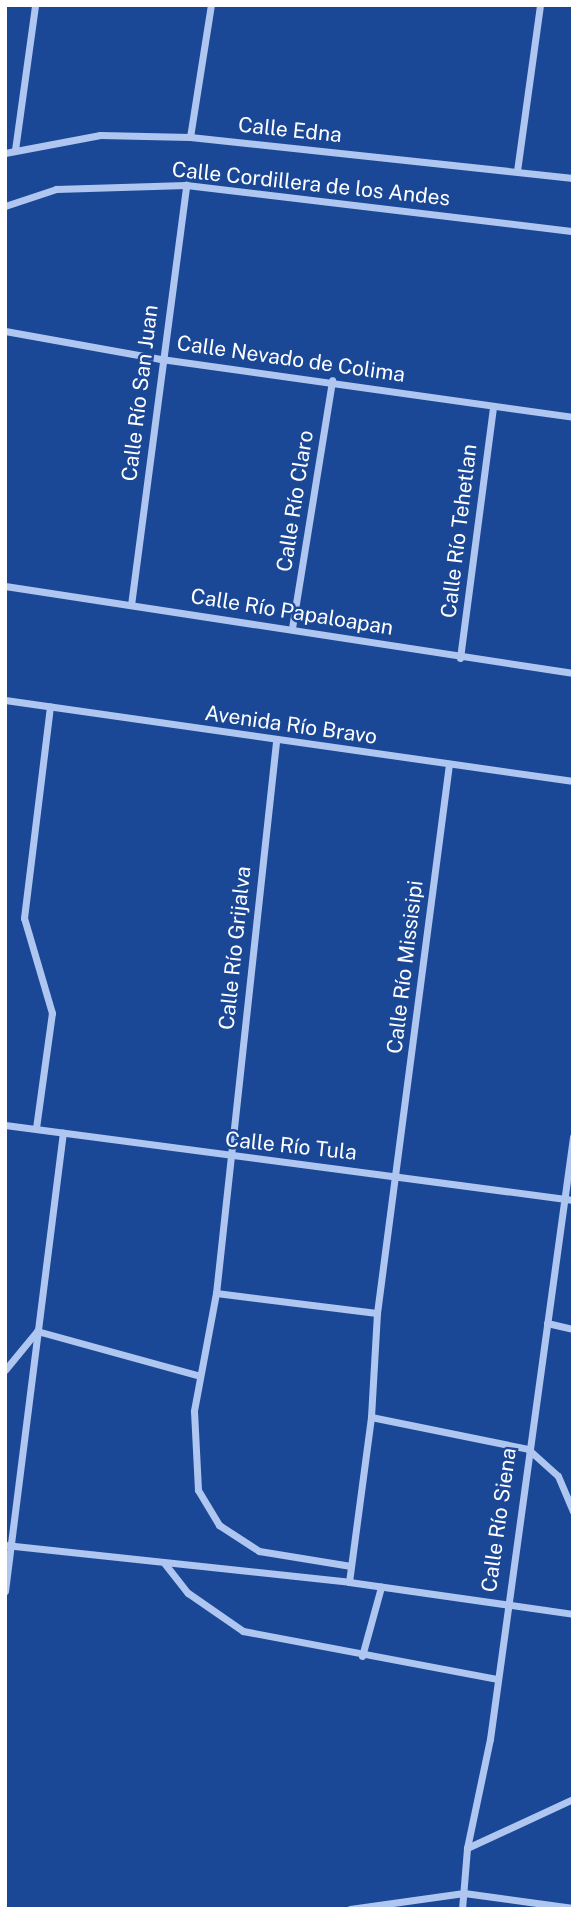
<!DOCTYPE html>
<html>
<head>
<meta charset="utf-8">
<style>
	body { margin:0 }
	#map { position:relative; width:578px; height:1914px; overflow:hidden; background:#1b4896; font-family:"Public Sans",sans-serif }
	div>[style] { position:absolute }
	.street>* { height:7px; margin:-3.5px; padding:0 3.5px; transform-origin:3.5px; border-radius:3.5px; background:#afc7f0 }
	span { translate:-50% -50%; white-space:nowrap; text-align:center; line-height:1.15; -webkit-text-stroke:5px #1b4896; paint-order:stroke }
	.street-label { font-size:21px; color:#fff }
	.frame { position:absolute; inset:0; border:7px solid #fff; pointer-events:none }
</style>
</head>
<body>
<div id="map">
	<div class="street">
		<i style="left:190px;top:137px;width:134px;rotate:-81deg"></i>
		<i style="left:15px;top:150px;width:146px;rotate:-82.1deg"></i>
		<i style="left:5px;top:153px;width:97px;rotate:-10.7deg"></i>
		<i style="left:100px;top:135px;width:90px;rotate:1.3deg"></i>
		<i style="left:190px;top:137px;width:385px;rotate:6.1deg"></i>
		<i style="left:517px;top:171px;width:168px;rotate:-82.1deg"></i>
		<i style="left:5px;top:206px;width:54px;rotate:-18.4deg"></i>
		<i style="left:56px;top:189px;width:130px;rotate:-1.8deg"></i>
		<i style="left:186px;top:185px;width:390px;rotate:6.8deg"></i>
		<i style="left:5px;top:331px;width:158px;rotate:10.2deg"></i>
		<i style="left:161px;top:359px;width:416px;rotate:8deg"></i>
		<i style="left:5px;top:586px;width:575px;rotate:8.71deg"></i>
		<i style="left:131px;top:605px;width:424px;rotate:-82.5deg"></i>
		<i style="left:292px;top:628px;width:251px;rotate:-80.8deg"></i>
		<i style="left:460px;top:658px;width:251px;rotate:-82.5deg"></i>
		<i style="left:5px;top:700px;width:574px;rotate:8.12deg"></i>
		<i style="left:276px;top:742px;width:554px;rotate:96.21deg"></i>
		<i style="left:216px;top:1293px;width:120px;rotate:100.6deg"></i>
		<i style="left:194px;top:1411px;width:79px;rotate:87.1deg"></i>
		<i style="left:198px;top:1490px;width:41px;rotate:59deg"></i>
		<i style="left:219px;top:1525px;width:48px;rotate:33deg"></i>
		<i style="left:259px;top:1551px;width:93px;rotate:9.3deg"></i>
		<i style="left:5px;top:1125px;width:573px;rotate:7.52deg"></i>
		<i style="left:36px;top:1128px;width:116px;rotate:-82.1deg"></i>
		<i style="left:52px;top:1013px;width:99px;rotate:-106.4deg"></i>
		<i style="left:24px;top:918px;width:213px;rotate:-83deg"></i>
		<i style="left:216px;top:1293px;width:162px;rotate:7.1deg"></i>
		<i style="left:547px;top:1323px;width:27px;rotate:13deg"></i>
		<i style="left:5px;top:1370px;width:50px;rotate:-50.6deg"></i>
		<i style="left:37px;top:1331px;width:169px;rotate:15.4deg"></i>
		<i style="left:371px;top:1417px;width:160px;rotate:11.5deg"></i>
		<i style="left:528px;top:1449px;width:40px;rotate:42deg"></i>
		<i style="left:558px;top:1476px;width:39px;rotate:67deg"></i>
		<i style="left:5px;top:1545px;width:346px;rotate:6.1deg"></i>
		<i style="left:349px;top:1582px;width:226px;rotate:8.1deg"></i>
		<i style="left:165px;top:1564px;width:37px;rotate:52deg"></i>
		<i style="left:188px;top:1593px;width:67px;rotate:34.6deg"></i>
		<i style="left:243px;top:1631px;width:258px;rotate:10.7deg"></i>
		<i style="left:349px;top:1582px;width:166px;rotate:-82.4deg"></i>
		<i style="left:371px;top:1417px;width:104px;rotate:-86.7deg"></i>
		<i style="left:377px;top:1313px;width:554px;rotate:-82.53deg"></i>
		<i style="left:5px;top:1591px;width:462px;rotate:-82.8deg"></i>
		<i style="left:362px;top:1656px;width:72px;rotate:-74.6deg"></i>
		<i style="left:467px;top:1848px;width:117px;rotate:-24.8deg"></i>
		<i style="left:350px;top:1909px;width:115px;rotate:-8deg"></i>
		<i style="left:464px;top:1893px;width:110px;rotate:7.8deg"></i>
		<i style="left:462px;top:1909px;width:61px;rotate:-85.3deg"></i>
		<i style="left:467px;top:1848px;width:111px;rotate:-78.1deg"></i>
		<i style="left:490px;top:1739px;width:608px;rotate:-82.15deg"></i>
	</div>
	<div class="street-label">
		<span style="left:290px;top:130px;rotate:6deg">Calle Edna</span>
		<span style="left:311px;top:184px;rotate:6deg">Calle Cordillera de los Andes</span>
		<span style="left:291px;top:359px;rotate:8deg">Calle Nevado de Colima</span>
		<span style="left:140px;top:393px;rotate:-83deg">Calle Río San Juan</span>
		<span style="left:295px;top:501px;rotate:-81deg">Calle Río Claro</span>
		<span style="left:459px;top:531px;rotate:-83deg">Calle Río Tehetlan</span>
		<span style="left:292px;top:612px;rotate:9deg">Calle Río Papaloapan</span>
		<span style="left:291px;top:725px;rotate:8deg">Avenida Río Bravo</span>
		<span style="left:235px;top:948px;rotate:-84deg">Calle Río Grijalva</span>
		<span style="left:405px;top:967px;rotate:-83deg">Calle Río Missisipi</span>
		<span style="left:291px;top:1146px;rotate:6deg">Calle Río Tula</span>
		<span style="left:499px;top:1520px;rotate:-82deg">Calle Río Siena</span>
	</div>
	<div class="frame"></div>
</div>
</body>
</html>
